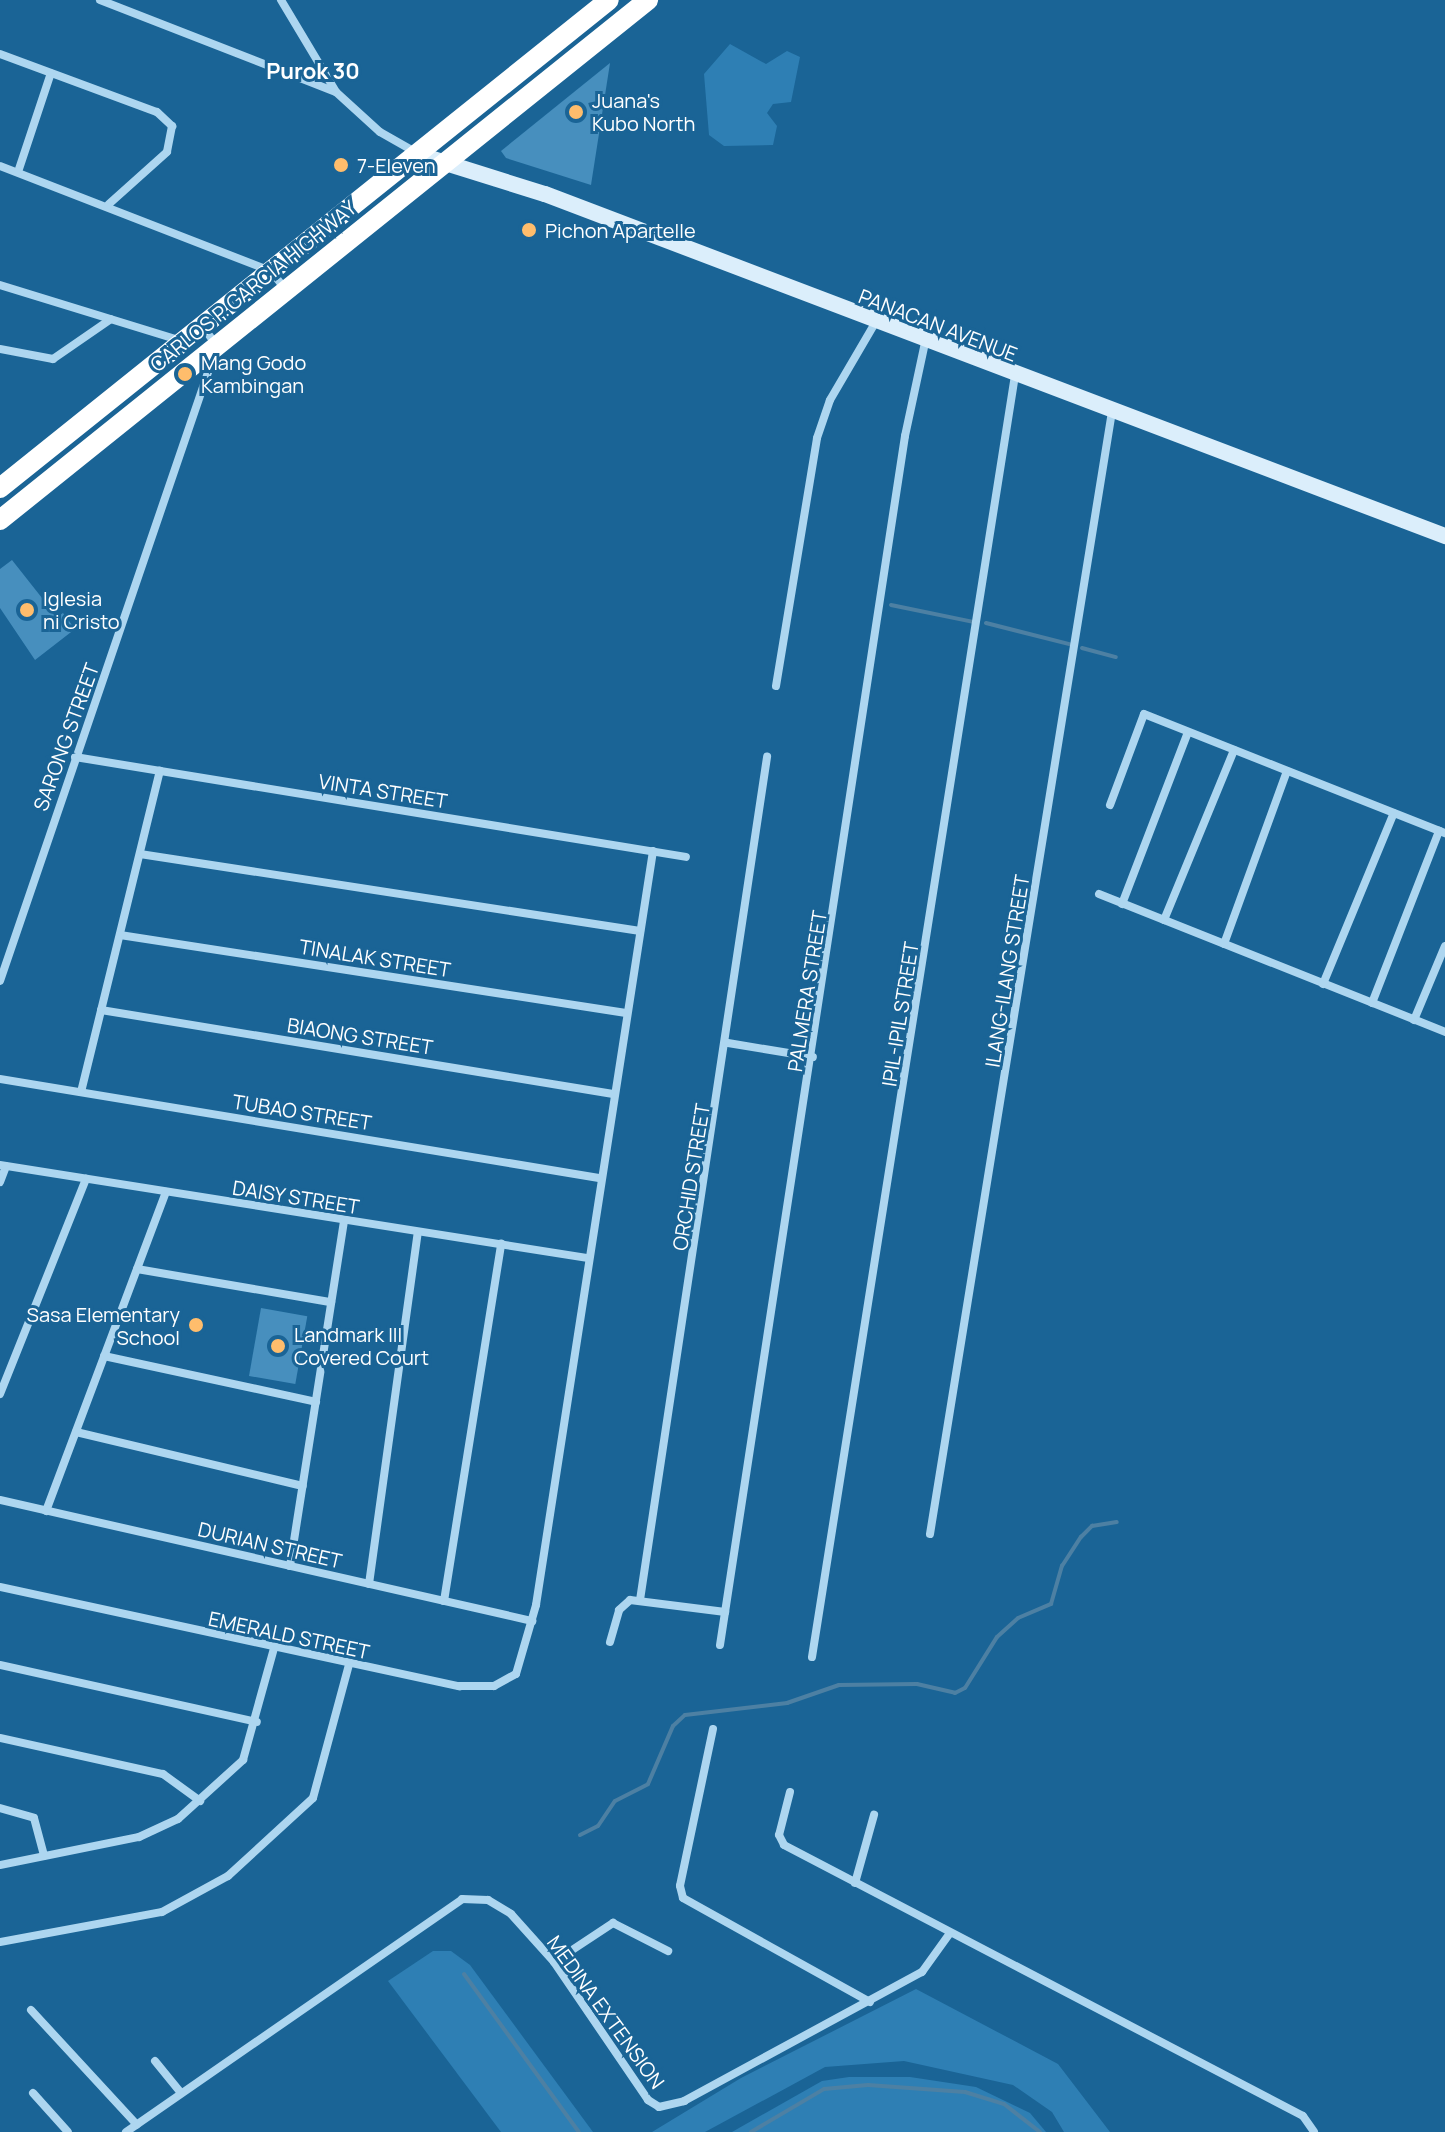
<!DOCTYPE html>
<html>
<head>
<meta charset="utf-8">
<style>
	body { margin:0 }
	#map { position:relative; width:1445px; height:2132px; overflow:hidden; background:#1a6496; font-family:Manrope,sans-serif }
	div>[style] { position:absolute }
	.green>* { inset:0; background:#2e7fb4 }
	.stream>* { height:4px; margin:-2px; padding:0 2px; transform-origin:2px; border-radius:2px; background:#4d80a3 }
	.building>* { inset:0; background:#478fbe; transform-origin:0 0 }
	.street>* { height:8px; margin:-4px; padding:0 4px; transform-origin:4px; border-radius:4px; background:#add6f0 }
	.secondary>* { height:16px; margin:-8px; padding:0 8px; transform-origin:8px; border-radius:8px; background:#dbeefb }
	.highway>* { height:20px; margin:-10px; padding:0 10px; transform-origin:10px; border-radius:10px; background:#fff }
	.dots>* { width:22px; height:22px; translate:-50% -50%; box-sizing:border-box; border:4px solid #1a6496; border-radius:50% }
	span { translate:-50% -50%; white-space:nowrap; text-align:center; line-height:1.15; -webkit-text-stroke:6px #1a6496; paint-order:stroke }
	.poi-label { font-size:20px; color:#fff }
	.left { translate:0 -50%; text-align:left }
	.right { translate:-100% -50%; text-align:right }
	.street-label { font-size:20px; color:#fff }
	.neighbourhood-label { font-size:22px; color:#fff; font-weight:700 }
</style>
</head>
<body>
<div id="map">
	<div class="green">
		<i style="clip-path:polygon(730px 44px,766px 64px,787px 51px,800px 57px,791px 102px,773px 104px,767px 113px,777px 126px,773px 145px,724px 146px,709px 135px,704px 74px)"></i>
		<i style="clip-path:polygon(433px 1951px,451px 1951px,470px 1965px,593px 2132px,501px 2132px,388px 1981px)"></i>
		<i style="clip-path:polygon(916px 1989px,1058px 2064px,1110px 2132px,1064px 2132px,1052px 2112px,1013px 2085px,904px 2061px,825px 2067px,705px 2132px,652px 2132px,741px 2078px)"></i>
		<i style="clip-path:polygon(849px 2077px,910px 2077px,976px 2087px,1030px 2113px,1046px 2132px,732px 2132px,822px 2081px)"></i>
	</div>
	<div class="stream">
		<i style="left:891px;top:605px;width:85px;rotate:11.6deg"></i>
		<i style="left:986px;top:623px;width:86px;rotate:14.2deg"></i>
		<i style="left:1082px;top:648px;width:35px;rotate:15deg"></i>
		<i style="left:580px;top:1835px;width:20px;rotate:-27deg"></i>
		<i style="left:598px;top:1826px;width:30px;rotate:-56deg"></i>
		<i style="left:615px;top:1801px;width:37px;rotate:-27deg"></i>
		<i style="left:648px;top:1784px;width:63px;rotate:-66.7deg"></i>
		<i style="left:673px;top:1726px;width:16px;rotate:-43deg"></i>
		<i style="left:685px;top:1715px;width:103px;rotate:-6.7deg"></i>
		<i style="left:787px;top:1703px;width:55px;rotate:-19.1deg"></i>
		<i style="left:839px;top:1685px;width:78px;rotate:-0.7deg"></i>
		<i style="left:917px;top:1684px;width:39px;rotate:13deg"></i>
		<i style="left:955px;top:1693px;width:11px;rotate:-27deg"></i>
		<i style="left:965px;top:1688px;width:60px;rotate:-57.9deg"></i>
		<i style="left:997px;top:1637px;width:28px;rotate:-42deg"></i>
		<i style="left:1018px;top:1618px;width:36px;rotate:-23deg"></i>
		<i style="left:1051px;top:1604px;width:40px;rotate:-74deg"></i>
		<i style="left:1062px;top:1566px;width:35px;rotate:-57deg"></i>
		<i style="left:1081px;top:1537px;width:16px;rotate:-45deg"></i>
		<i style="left:1092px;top:1526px;width:25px;rotate:-9deg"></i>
		<i style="left:464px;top:1974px;width:195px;rotate:54deg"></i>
		<i style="left:751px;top:2132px;width:85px;rotate:-30.5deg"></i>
		<i style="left:824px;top:2089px;width:44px;rotate:-5.2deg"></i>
		<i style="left:868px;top:2085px;width:97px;rotate:4.1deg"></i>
		<i style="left:965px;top:2092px;width:41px;rotate:17.1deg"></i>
		<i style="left:1004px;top:2104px;width:46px;rotate:37.9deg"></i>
	</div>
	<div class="building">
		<i style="clip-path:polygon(610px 63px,591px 185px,506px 158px,501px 151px)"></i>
		<i style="clip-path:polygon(12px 560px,57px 617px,63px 613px,75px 629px,35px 660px,0 608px,0 569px)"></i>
		<i style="left:261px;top:1308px;width:47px;height:69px;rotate:10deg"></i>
	</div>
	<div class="street">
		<i style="left:100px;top:0;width:253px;rotate:21.3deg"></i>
		<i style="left:281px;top:0;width:107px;rotate:59.1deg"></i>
		<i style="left:336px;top:92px;width:59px;rotate:42.3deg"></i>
		<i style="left:380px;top:132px;width:43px;rotate:29.6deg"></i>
		<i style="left:0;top:54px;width:167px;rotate:20.3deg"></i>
		<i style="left:157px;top:112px;width:21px;rotate:43deg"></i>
		<i style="left:172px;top:126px;width:26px;rotate:101deg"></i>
		<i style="left:167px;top:152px;width:78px;rotate:138.1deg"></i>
		<i style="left:0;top:166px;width:291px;rotate:21.2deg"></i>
		<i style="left:271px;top:271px;width:24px;rotate:52deg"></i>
		<i style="left:18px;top:172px;width:104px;rotate:-71.6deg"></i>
		<i style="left:0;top:285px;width:187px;rotate:17.1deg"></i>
		<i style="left:0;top:349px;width:54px;rotate:10.7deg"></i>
		<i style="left:53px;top:359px;width:70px;rotate:-34.6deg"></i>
		<i style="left:776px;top:686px;width:251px;rotate:-80.6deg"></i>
		<i style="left:817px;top:438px;width:40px;rotate:-71.1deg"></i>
		<i style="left:830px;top:400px;width:89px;rotate:-59.7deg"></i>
		<i style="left:75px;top:757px;width:619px;rotate:9.29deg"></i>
		<i style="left:1110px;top:805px;width:97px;rotate:-69.5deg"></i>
		<i style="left:1144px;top:714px;width:324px;rotate:21.6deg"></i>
		<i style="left:140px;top:854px;width:506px;rotate:8.75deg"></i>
		<i style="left:1099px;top:894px;width:373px;rotate:21.7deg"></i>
		<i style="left:1122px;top:904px;width:184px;rotate:-69deg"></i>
		<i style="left:1164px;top:920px;width:184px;rotate:-67.6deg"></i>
		<i style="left:120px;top:935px;width:512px;rotate:8.76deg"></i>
		<i style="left:1224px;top:944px;width:184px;rotate:-70deg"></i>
		<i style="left:0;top:981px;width:671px;rotate:-71.13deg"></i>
		<i style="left:217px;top:346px;width:24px;rotate:-126deg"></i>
		<i style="left:1323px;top:984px;width:185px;rotate:-67.5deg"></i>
		<i style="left:1372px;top:1003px;width:185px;rotate:-68.7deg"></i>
		<i style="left:101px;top:1010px;width:519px;rotate:9.32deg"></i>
		<i style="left:1414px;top:1020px;width:80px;rotate:-67.3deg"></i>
		<i style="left:728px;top:1043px;width:86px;rotate:9.4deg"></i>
		<i style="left:0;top:1079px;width:607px;rotate:9.38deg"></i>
		<i style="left:81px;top:1092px;width:331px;rotate:-76.2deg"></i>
		<i style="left:0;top:1165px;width:594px;rotate:9deg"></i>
		<i style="left:0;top:1182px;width:17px;rotate:-69deg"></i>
		<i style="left:137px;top:1269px;width:197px;rotate:9.7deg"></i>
		<i style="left:104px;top:1356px;width:217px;rotate:12.2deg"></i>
		<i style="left:0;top:1394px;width:232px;rotate:-68.2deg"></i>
		<i style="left:76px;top:1432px;width:233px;rotate:13.4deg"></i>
		<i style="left:0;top:1500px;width:546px;rotate:12.81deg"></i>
		<i style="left:46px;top:1511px;width:341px;rotate:-69.4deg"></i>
		<i style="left:930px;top:1534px;width:1137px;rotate:-80.79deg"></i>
		<i style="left:290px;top:1566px;width:349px;rotate:-81.1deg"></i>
		<i style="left:369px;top:1584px;width:355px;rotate:-82.1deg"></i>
		<i style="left:0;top:1587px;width:470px;rotate:12.2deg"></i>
		<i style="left:459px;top:1686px;width:35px"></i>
		<i style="left:494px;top:1686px;width:25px;rotate:-29deg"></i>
		<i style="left:516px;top:1674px;width:72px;rotate:-73.8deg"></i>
		<i style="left:536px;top:1605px;width:763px;rotate:-81.18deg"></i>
		<i style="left:640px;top:1600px;width:853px;rotate:-81.43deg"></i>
		<i style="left:444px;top:1601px;width:362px;rotate:-80.9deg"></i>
		<i style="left:610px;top:1642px;width:33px;rotate:-74deg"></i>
		<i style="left:619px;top:1610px;width:15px;rotate:-42deg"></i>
		<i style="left:630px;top:1600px;width:96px;rotate:7.2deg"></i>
		<i style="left:720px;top:1645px;width:1223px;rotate:-81.3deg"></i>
		<i style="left:905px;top:436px;width:95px;rotate:-77.9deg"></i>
		<i style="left:812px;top:1657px;width:1297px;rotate:-81deg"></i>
		<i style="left:0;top:1665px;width:263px;rotate:12.5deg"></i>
		<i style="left:713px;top:1729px;width:160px;rotate:101.9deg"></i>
		<i style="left:680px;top:1886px;width:12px;rotate:76deg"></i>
		<i style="left:683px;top:1898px;width:214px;rotate:29.1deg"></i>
		<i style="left:0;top:1738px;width:167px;rotate:12.5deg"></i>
		<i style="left:163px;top:1774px;width:46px;rotate:36.1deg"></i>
		<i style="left:790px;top:1792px;width:44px;rotate:104.3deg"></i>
		<i style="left:779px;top:1835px;width:11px;rotate:63deg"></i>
		<i style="left:784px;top:1845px;width:585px;rotate:27.57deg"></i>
		<i style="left:1303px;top:2116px;width:19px;rotate:55deg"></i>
		<i style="left:0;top:1808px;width:35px;rotate:16deg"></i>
		<i style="left:34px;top:1818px;width:39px;rotate:75deg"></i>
		<i style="left:0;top:1865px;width:142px;rotate:-11.4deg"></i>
		<i style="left:139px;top:1837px;width:43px;rotate:-24.8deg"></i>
		<i style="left:178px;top:1819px;width:88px;rotate:-42.2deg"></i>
		<i style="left:243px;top:1760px;width:116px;rotate:-74.5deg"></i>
		<i style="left:855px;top:1883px;width:71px;rotate:-74.4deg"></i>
		<i style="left:0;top:1942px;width:165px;rotate:-10.5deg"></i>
		<i style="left:162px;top:1912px;width:75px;rotate:-28.6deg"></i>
		<i style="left:228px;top:1876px;width:115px;rotate:-42.5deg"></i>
		<i style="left:313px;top:1798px;width:138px;rotate:-74.9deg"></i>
		<i style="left:554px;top:1962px;width:71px;rotate:-33.5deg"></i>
		<i style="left:613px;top:1923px;width:62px;rotate:27deg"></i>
		<i style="left:31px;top:2010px;width:156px;rotate:47.3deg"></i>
		<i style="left:155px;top:2061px;width:41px;rotate:50.9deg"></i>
		<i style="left:33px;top:2093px;width:52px;rotate:48.1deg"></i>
		<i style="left:126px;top:2132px;width:409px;rotate:-34.7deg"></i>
		<i style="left:462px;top:1899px;width:26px;rotate:2deg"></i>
		<i style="left:488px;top:1900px;width:27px;rotate:31deg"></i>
		<i style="left:511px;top:1914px;width:64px;rotate:48.1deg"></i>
		<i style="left:554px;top:1962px;width:167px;rotate:55.7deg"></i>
		<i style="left:648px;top:2100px;width:13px;rotate:32deg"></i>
		<i style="left:659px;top:2107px;width:26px;rotate:-13deg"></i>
		<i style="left:684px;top:2101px;width:271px;rotate:-28.5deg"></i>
		<i style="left:922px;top:1972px;width:48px;rotate:-54.3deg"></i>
	</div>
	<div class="secondary">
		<i style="left:417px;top:154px;width:134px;rotate:17.4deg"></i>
		<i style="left:545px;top:194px;width:963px;rotate:20.81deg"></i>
	</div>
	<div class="highway">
		<i style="left:0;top:488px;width:780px;rotate:-38.71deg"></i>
		<i style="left:0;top:520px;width:831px;rotate:-38.75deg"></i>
	</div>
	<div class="dots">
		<i style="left:576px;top:112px;background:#ffbd6c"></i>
		<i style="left:341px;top:165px;background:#ffbd6c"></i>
		<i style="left:529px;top:230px;background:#ffbd6c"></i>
		<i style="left:185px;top:374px;background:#ffbd6c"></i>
		<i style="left:27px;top:610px;background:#ffbd6c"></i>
		<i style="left:196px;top:1325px;background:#ffbd6c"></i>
		<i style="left:278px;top:1346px;background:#ffbd6c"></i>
	</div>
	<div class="poi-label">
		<span class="left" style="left:592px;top:112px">Juana's<br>Kubo North</span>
		<span class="left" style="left:357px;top:165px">7-Eleven</span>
		<span class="left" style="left:545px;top:230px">Pichon Apartelle</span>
		<span class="left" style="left:201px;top:374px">Mang Godo<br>Kambingan</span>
		<span class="left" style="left:43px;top:610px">Iglesia<br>ni Cristo</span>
		<span class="right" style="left:180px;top:1326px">Sasa Elementary<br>School</span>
		<span class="left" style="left:294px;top:1346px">Landmark III<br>Covered Court</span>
	</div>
	<div class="street-label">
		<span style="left:253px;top:286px;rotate:-39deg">CARLOS P. GARCIA HIGHWAY</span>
		<span style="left:938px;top:325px;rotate:21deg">PANACAN AVENUE</span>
		<span style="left:66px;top:737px;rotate:-70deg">SARONG STREET</span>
		<span style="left:383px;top:791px;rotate:9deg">VINTA STREET</span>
		<span style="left:375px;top:958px;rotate:9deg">TINALAK STREET</span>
		<span style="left:1007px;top:971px;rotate:-81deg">ILANG-ILANG STREET</span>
		<span style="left:807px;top:991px;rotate:-81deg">PALMERA STREET</span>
		<span style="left:900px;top:1014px;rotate:-81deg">IPIL-IPIL STREET</span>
		<span style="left:360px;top:1036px;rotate:9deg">BIAONG STREET</span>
		<span style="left:302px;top:1112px;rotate:9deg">TUBAO STREET</span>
		<span style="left:691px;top:1177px;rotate:-81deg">ORCHID STREET</span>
		<span style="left:296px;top:1197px;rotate:9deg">DAISY STREET</span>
		<span style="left:270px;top:1545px;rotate:13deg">DURIAN STREET</span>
		<span style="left:289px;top:1635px;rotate:12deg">EMERALD STREET</span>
		<span style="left:606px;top:2012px;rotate:54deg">MEDINA EXTENSION</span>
	</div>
	<div class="neighbourhood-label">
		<span style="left:313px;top:72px">Purok 30</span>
	</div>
</div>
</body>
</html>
